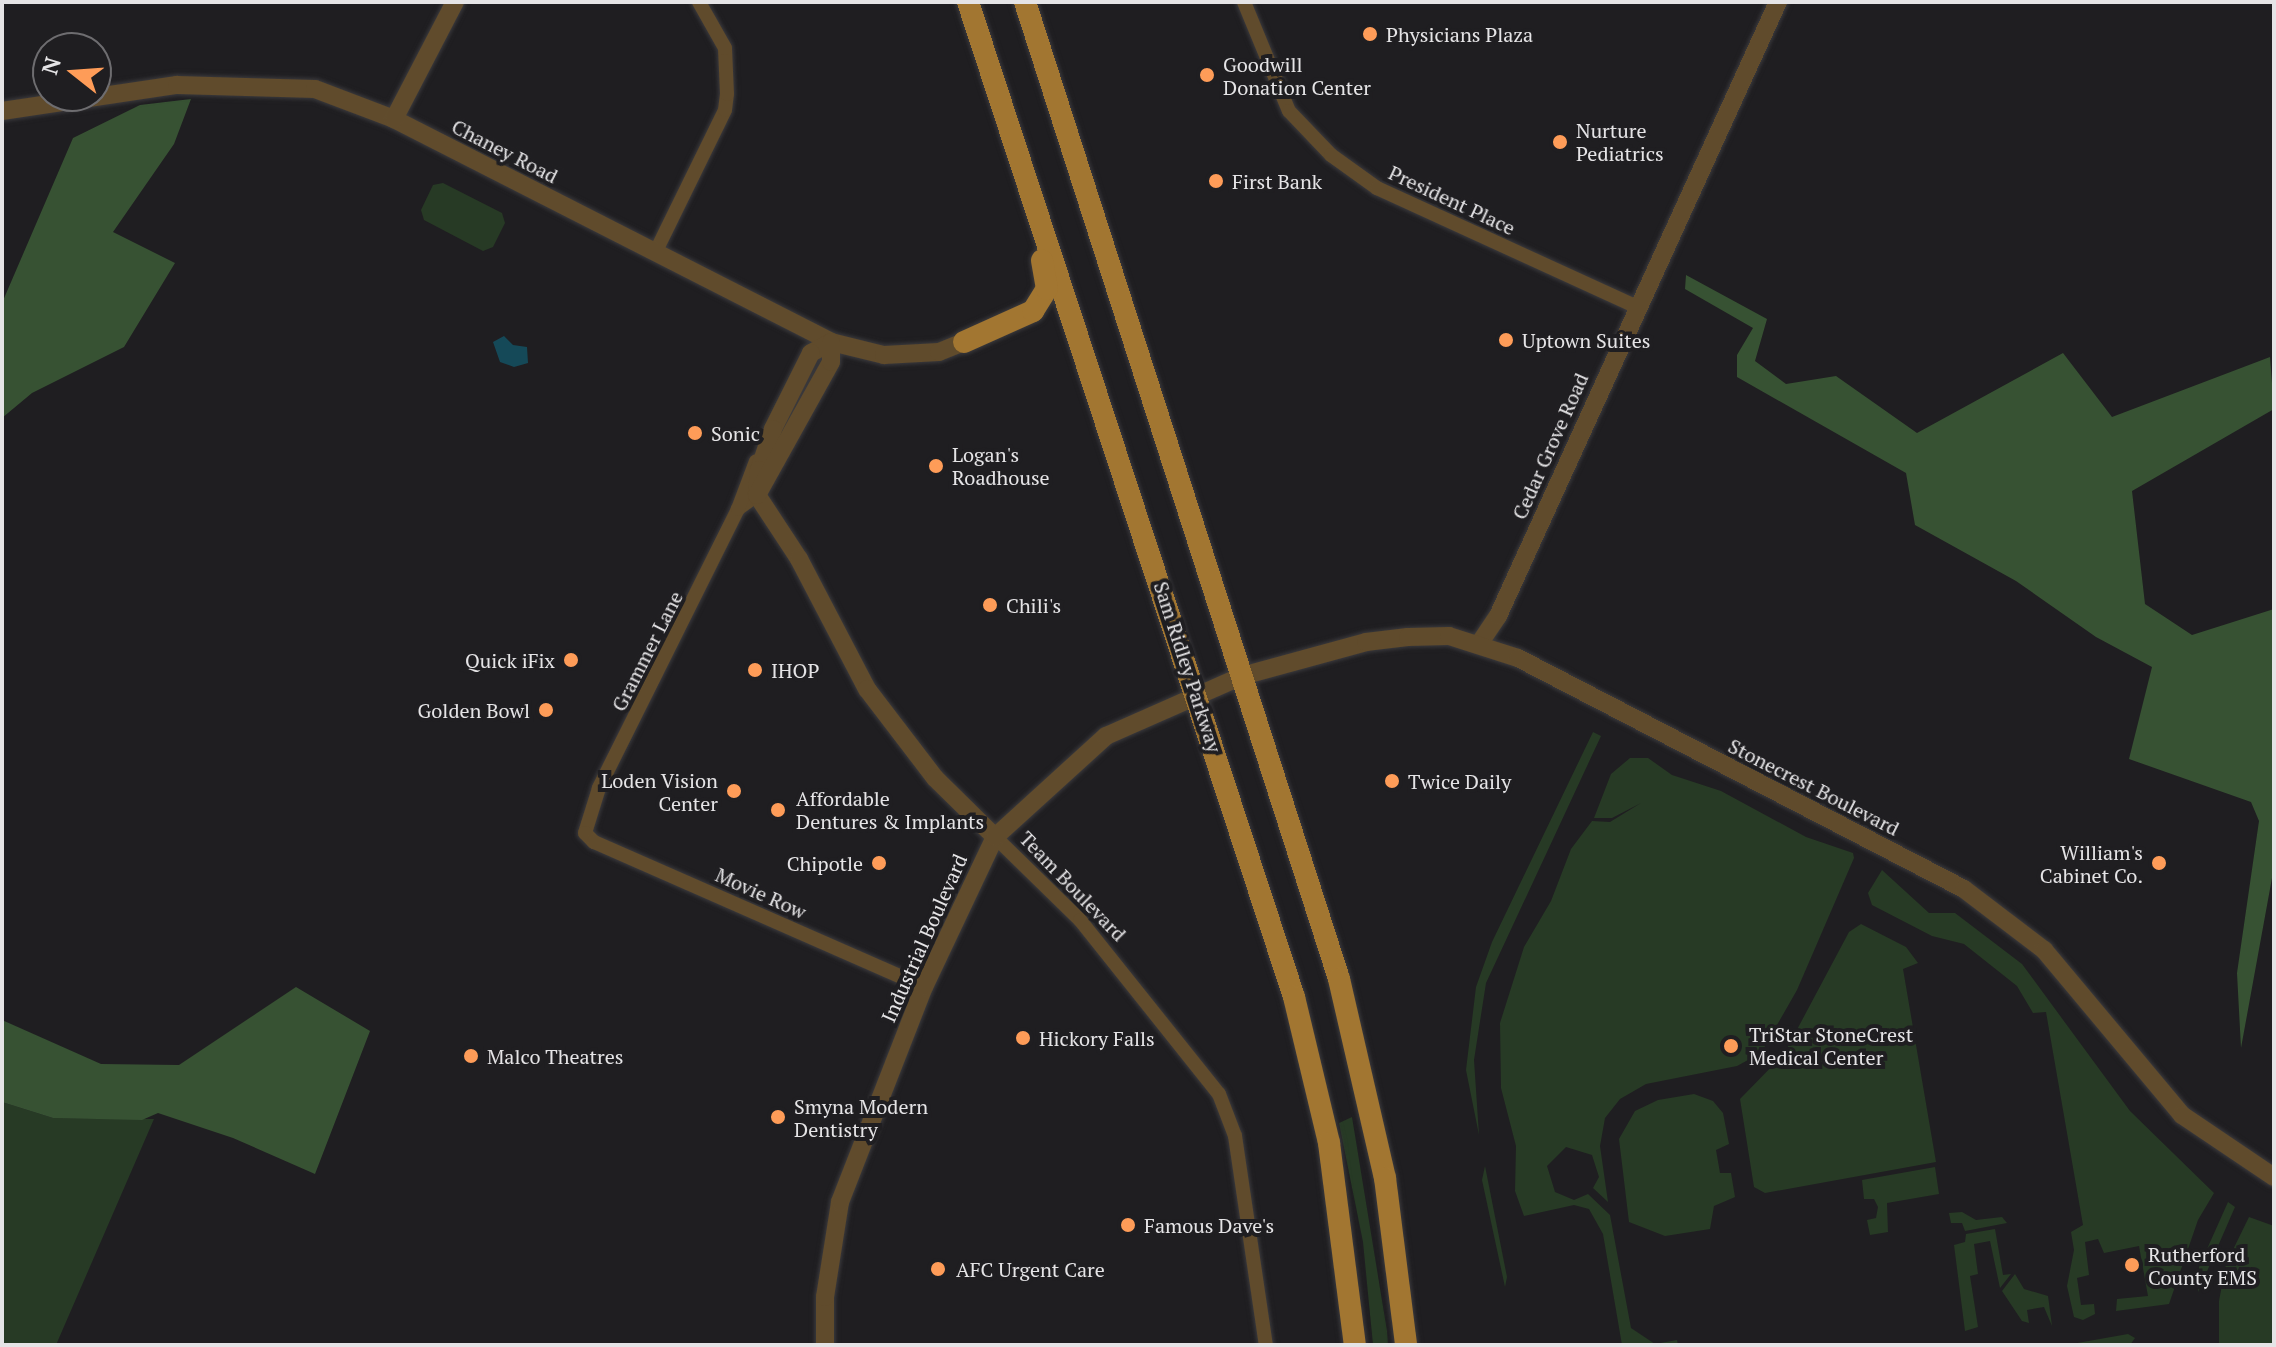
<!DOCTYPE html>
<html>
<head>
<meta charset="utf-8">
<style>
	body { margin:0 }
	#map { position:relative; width:2276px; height:1347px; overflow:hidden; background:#1f1e21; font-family:"PT Serif",serif }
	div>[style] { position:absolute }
	.green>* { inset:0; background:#273a25 }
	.forest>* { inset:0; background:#375233 }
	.water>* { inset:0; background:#154958 }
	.roads { filter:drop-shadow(0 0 2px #3b3a3d) drop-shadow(0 0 2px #3b3a3d) }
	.minor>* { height:14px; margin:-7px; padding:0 7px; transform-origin:7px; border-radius:7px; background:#604b2c }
	.tertiary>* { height:18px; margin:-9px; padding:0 9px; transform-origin:9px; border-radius:9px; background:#604b2c }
	.primary>* { height:22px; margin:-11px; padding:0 11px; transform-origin:11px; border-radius:11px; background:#a27631 }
	.dots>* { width:22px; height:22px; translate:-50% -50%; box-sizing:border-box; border:4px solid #1f1e21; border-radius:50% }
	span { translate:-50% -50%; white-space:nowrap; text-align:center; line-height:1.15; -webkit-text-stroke:8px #1f1e21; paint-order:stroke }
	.poi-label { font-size:20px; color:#e5e4e6 }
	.left { translate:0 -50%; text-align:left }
	.right { translate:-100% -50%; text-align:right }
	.street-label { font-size:20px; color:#e5e4e6 }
	.frame { position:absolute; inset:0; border:4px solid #e5e4e6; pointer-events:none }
	.north { position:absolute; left:32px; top:32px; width:80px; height:80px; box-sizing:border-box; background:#1f1e21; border:2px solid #6e6d70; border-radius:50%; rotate:287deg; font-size:22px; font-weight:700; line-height:32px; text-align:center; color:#e5e4e6 }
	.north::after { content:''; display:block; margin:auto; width:28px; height:36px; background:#fe9c58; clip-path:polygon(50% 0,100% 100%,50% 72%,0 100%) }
</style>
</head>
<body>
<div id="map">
	<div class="green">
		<i style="clip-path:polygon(443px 183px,502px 213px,505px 223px,493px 247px,483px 251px,424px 220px,421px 210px,433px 185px)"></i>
		<i style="clip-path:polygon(1593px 732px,1601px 736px,1486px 983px,1474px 1060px,1479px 1135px,1466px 1070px,1476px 987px,1492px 942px)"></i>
		<i style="clip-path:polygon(1630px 758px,1648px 758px,1672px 775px,1721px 791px,1806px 837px,1853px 853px,1854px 858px,1797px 990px,1761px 1053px,1737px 1066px,1646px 1084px,1620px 1099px,1605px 1118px,1600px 1146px,1608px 1202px,1593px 1188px,1599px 1177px,1592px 1155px,1566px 1147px,1547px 1166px,1555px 1192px,1574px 1200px,1588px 1194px,1610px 1215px,1631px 1328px,1655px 1344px,1677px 1340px,1678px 1345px,1622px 1345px,1603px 1234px,1589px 1209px,1574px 1205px,1524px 1216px,1515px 1191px,1516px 1146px,1501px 1088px,1500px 1023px,1524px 947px,1551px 901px,1571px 849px,1592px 821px,1610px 822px,1641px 803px,1612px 818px,1594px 818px,1611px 774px)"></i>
		<i style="clip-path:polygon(1882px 870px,1929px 913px,1955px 913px,2022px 964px,2130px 1111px,2214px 1193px,2198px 1220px,2169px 1304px,2116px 1311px,2117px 1299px,2148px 1296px,2139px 1246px,2104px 1253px,2098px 1239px,2085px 1242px,2089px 1275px,2077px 1278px,2081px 1305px,2094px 1304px,2095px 1314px,2083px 1320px,2074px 1317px,2067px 1286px,2074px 1250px,2071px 1232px,2083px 1225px,2046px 1012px,2033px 1013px,2017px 986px,1964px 944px,1932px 936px,1872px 905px,1868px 893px)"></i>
		<i style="clip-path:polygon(1861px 924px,1906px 947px,1918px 963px,1903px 969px,1936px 1162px,1765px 1193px,1754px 1187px,1740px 1099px,1784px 1054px,1849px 932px)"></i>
		<i style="clip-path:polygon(1694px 1094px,1713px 1101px,1723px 1113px,1729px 1144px,1716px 1150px,1720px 1173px,1731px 1173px,1735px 1197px,1714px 1206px,1710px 1229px,1665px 1236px,1629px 1222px,1619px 1139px,1635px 1111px,1658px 1100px)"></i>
		<i style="clip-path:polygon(2px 1102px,53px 1118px,154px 1119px,56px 1345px,2px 1345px)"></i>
		<i style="clip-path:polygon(1352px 1117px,1387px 1331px,1388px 1345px,1373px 1345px,1363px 1242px,1339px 1123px)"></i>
		<i style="clip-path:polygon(1485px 1166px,1507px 1277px,1505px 1287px,1482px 1180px)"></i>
		<i style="clip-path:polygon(1935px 1167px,1939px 1194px,1887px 1203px,1888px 1232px,1870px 1235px,1867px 1220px,1876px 1218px,1878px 1207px,1874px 1199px,1864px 1199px,1862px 1180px)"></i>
		<i style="clip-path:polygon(2228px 1202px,2235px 1207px,2198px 1292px,2199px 1267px)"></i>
		<i style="clip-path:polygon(1962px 1212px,1976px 1220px,2002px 1217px,2007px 1223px,1965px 1231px,1962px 1223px,1951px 1223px,1949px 1213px)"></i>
		<i style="clip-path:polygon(2249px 1217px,2274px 1226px,2274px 1345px,2219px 1345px,2219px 1301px,2226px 1264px)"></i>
		<i style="clip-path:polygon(1995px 1229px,2003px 1275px,2011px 1274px,2000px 1288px,1990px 1241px,1974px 1244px,1978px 1274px,1970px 1276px,1978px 1327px,1965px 1331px,1954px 1245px,1965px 1242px,1966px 1234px)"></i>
		<i style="clip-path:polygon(2015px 1274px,2024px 1289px,2048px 1296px,2052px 1326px,2044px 1307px,2027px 1310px,2029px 1323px,2022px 1321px,2002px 1291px)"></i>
		<i style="clip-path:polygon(2128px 1334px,2135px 1338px,2130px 1345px,2066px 1345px)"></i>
	</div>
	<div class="forest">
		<i style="clip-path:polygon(191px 99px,174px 144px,113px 232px,175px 263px,124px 347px,32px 393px,2px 418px,2px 303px,73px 138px,140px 105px)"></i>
		<i style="clip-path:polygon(1686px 275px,1767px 319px,1755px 361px,1786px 384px,1836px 376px,1917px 433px,2063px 353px,2112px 417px,2270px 357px,2274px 409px,2132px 491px,2145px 604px,2192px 635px,2274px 609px,2274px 867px,2241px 1048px,2237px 973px,2259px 821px,2251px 802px,2129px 759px,2152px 667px,2096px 637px,2016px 581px,1915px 525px,1906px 473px,1737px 377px,1737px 355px,1753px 328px,1685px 289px)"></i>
		<i style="clip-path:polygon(296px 987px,370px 1031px,315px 1174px,233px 1138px,158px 1113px,142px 1120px,53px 1118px,2px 1102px,2px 1020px,101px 1064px,179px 1065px)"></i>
	</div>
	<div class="water">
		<i style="clip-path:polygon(504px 336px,513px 345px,527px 347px,528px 363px,514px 367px,500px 362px,493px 342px)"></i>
	</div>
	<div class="roads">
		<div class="minor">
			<i style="left:1244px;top:2px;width:118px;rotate:67.6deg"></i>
			<i style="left:1289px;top:111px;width:61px;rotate:46.3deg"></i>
			<i style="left:1331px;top:155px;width:57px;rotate:35.7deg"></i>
			<i style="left:1377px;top:188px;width:286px;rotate:24.6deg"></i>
			<i style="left:656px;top:251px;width:157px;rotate:-63.9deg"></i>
			<i style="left:725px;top:110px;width:16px;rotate:-83deg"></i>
			<i style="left:727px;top:94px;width:46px;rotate:-92.5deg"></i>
			<i style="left:725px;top:48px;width:53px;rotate:-119.5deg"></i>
			<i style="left:757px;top:495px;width:24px;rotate:144deg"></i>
			<i style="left:738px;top:509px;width:312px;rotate:116.5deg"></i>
			<i style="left:599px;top:788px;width:47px;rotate:107.3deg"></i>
			<i style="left:585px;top:833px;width:13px;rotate:45deg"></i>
			<i style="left:594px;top:842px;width:360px;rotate:23.7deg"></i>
			<i style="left:738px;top:509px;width:51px;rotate:-69.4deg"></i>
			<i style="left:995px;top:837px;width:119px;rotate:44.3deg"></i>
			<i style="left:1080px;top:920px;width:223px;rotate:51.4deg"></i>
			<i style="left:1219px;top:1094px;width:45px;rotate:69.1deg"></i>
			<i style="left:1235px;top:1136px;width:211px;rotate:81.6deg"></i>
		</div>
		<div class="tertiary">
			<i style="left:2px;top:111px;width:177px;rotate:-8.5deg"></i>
			<i style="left:177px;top:85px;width:138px;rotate:1.7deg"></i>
			<i style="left:315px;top:89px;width:85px;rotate:20.8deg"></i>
			<i style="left:394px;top:119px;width:491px;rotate:27deg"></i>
			<i style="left:831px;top:342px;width:55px;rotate:13.8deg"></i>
			<i style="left:884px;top:355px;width:55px;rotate:-3.1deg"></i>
			<i style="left:939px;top:352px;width:27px;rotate:-22deg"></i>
			<i style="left:394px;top:119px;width:132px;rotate:-62.5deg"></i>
			<i style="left:831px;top:342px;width:23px;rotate:151deg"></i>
			<i style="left:811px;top:353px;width:85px;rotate:116.6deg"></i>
			<i style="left:773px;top:429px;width:43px;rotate:108.9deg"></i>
			<i style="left:759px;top:470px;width:25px;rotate:95deg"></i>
			<i style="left:757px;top:495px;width:77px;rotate:56.7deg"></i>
			<i style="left:799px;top:559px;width:147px;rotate:62.4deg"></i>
			<i style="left:867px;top:689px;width:112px;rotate:52.6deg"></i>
			<i style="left:935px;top:778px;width:84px;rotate:44.5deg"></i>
			<i style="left:757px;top:495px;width:152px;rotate:-60.9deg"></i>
			<i style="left:831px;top:362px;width:20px;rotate:-90deg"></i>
			<i style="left:1479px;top:644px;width:34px;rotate:-56deg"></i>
			<i style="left:1498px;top:616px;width:675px;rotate:-65.49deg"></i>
			<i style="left:825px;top:1345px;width:48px;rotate:-90deg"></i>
			<i style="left:825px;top:1297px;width:96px;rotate:-81deg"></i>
			<i style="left:840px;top:1202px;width:231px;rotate:-68.7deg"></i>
			<i style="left:924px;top:987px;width:166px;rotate:-64.7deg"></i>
			<i style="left:995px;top:837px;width:150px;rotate:-42.3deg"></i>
			<i style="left:1106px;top:736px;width:149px;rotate:-23.8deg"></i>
			<i style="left:1242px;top:676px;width:129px;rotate:-15.3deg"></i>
			<i style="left:1366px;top:642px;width:42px;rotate:-6.8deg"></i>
			<i style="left:1408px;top:637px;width:41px;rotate:-1.4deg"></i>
			<i style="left:1449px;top:636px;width:72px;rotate:17.7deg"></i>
			<i style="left:1518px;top:658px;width:502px;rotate:27.38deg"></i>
			<i style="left:1964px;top:889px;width:101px;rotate:37.3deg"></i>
			<i style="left:2044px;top:950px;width:215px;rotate:50.1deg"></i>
			<i style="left:2182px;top:1115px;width:111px;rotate:34deg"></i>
		</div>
		<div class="primary">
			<i style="left:968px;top:2px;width:1047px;rotate:71.86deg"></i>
			<i style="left:1294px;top:997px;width:150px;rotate:76.5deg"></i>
			<i style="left:1329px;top:1143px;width:204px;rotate:82.7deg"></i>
			<i style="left:1025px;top:2px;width:1026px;rotate:72.18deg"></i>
			<i style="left:1339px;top:979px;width:204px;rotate:77deg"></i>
			<i style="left:1385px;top:1178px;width:168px;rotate:82.8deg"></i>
			<i style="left:964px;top:342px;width:76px;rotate:-24.2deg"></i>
			<i style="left:1033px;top:311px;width:26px;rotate:-58deg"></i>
			<i style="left:1047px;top:289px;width:29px;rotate:-100deg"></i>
		</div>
	</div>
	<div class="dots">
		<i style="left:1370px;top:34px;background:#fe9c58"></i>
		<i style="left:1207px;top:75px;background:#fe9c58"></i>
		<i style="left:1560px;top:142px;background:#fe9c58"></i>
		<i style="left:1216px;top:181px;background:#fe9c58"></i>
		<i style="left:1506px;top:340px;background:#fe9c58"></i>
		<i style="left:695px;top:433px;background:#fe9c58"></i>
		<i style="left:936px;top:466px;background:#fe9c58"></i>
		<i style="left:990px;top:605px;background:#fe9c58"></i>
		<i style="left:571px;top:660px;background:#fe9c58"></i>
		<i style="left:755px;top:670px;background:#fe9c58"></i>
		<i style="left:546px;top:710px;background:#fe9c58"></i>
		<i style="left:1392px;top:781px;background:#fe9c58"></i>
		<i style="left:734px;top:791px;background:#fe9c58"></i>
		<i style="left:778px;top:810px;background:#fe9c58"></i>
		<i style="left:879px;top:863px;background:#fe9c58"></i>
		<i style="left:2159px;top:863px;background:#fe9c58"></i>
		<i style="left:1023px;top:1038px;background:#fe9c58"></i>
		<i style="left:1731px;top:1046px;background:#fe9c58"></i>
		<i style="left:471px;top:1056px;background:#fe9c58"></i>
		<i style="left:778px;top:1117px;background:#fe9c58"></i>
		<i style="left:1128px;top:1225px;background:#fe9c58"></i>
		<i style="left:2132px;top:1265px;background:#fe9c58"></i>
		<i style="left:938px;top:1269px;background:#fe9c58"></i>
	</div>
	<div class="poi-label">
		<span class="left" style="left:1386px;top:34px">Physicians Plaza</span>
		<span class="left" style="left:1223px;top:76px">Goodwill<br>Donation Center</span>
		<span class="left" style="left:1576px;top:142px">Nurture<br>Pediatrics</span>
		<span class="left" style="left:1232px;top:181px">First Bank</span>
		<span class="left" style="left:1522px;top:340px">Uptown Suites</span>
		<span class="left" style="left:711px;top:433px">Sonic</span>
		<span class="left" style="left:952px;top:466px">Logan's<br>Roadhouse</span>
		<span class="left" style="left:1006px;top:605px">Chili's</span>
		<span class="right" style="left:555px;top:660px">Quick iFix</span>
		<span class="left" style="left:771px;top:670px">IHOP</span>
		<span class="right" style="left:530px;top:710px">Golden Bowl</span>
		<span class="right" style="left:718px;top:792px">Loden Vision<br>Center</span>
		<span class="left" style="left:1408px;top:781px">Twice Daily</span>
		<span class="left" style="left:796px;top:810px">Affordable<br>Dentures &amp; Implants</span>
		<span class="right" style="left:2143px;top:864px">William's<br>Cabinet Co.</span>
		<span class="right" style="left:863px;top:863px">Chipotle</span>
		<span class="left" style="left:1749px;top:1046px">TriStar StoneCrest<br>Medical Center</span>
		<span class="left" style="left:1039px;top:1038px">Hickory Falls</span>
		<span class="left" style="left:487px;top:1056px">Malco Theatres</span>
		<span class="left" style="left:794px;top:1118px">Smyna Modern<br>Dentistry</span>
		<span class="left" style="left:1144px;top:1225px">Famous Dave's</span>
		<span class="left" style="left:2148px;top:1266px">Rutherford<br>County EMS</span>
		<span class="left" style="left:956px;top:1269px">AFC Urgent Care</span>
	</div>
	<div class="street-label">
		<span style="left:505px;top:151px;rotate:27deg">Chaney Road</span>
		<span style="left:1452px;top:200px;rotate:25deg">President Place</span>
		<span style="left:1550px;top:446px;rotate:-66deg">Cedar Grove Road</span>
		<span style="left:647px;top:651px;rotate:-63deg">Grammer Lane</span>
		<span style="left:1188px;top:667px;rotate:72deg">Sam Ridley Parkway</span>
		<span style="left:1814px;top:787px;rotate:27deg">Stonecrest Boulevard</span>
		<span style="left:1073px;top:886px;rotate:46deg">Team Boulevard</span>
		<span style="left:761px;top:893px;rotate:24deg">Movie Row</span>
		<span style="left:924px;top:938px;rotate:-66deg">Industrial Boulevard</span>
	</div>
	<div class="frame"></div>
	<div class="north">N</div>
</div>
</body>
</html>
